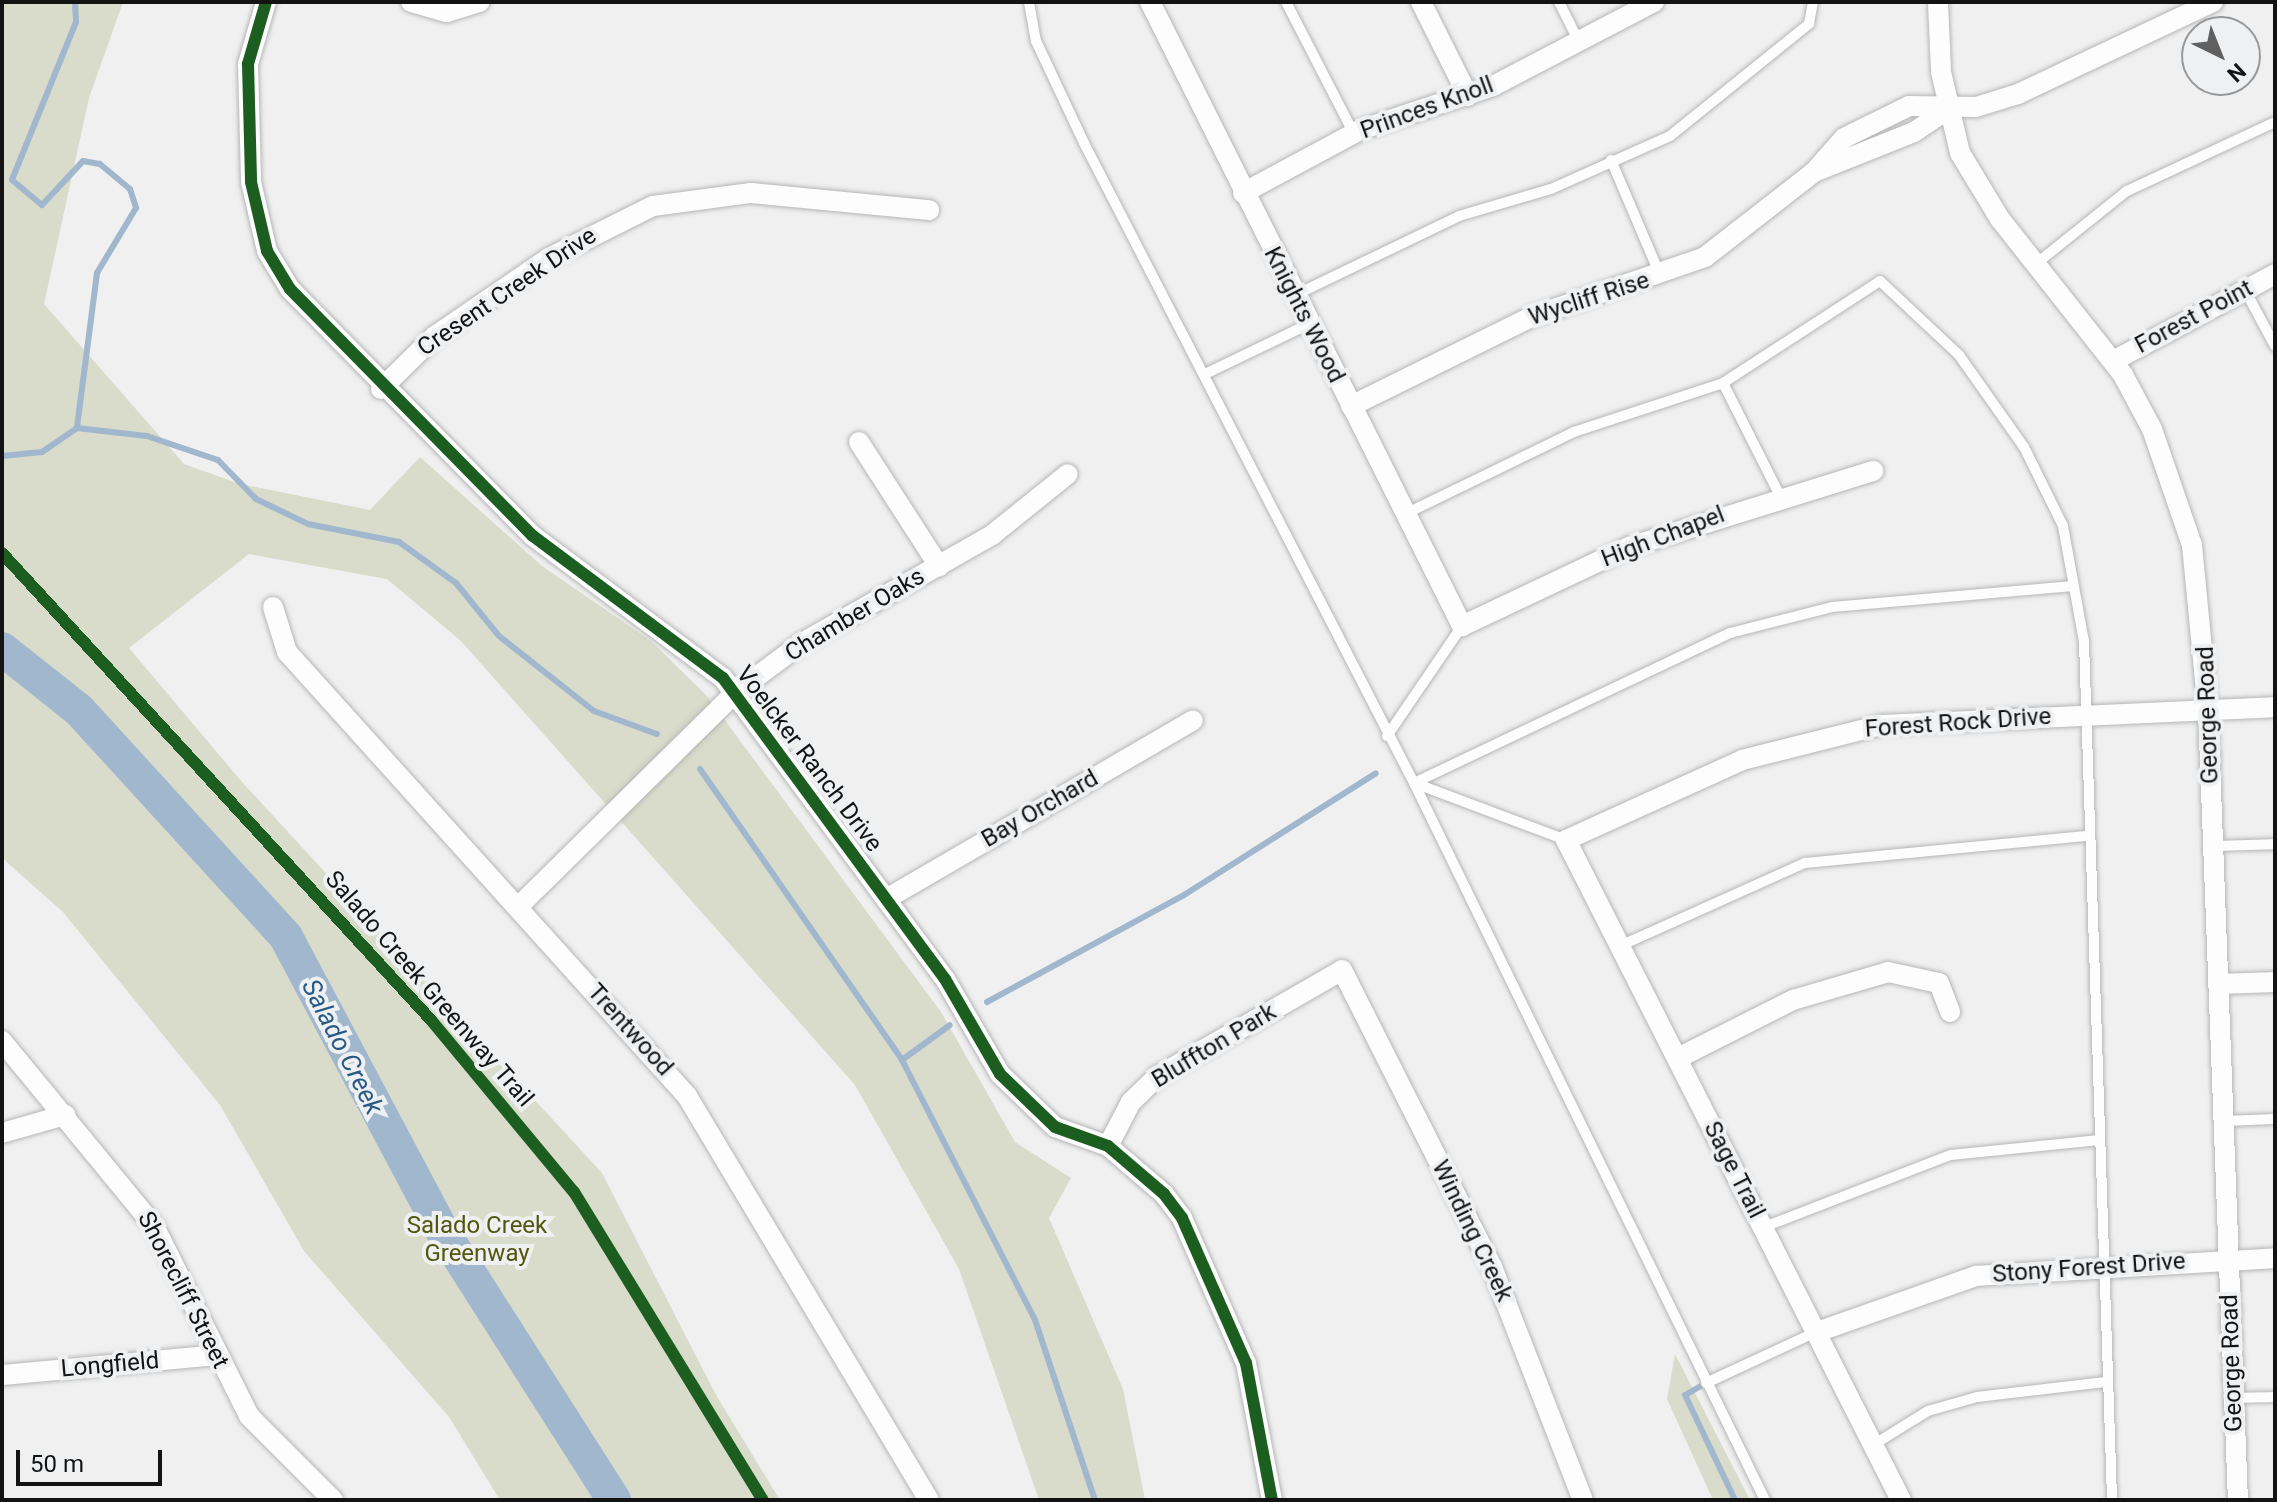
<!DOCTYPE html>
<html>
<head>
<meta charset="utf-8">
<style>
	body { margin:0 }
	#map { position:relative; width:2277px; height:1502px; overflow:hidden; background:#f0f0f0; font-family:Roboto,sans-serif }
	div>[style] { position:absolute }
	.green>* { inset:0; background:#d9dbcb }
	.stream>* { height:6px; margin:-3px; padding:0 3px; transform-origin:3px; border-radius:3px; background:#a0b7ce }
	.river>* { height:34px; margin:-17px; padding:0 17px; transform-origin:17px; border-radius:17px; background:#a0b7ce }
	.roads { filter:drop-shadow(0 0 2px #b6b6b6) drop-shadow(0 0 2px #b6b6b6) }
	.lane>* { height:10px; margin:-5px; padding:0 5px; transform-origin:5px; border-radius:5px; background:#fdfdfd }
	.street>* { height:20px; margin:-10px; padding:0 10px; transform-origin:10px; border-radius:10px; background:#fdfdfd }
	.cycleway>* { height:12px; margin:-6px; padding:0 6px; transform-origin:6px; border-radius:6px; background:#1b5e20 }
	span { translate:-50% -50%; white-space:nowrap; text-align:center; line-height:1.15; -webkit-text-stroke:8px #eff0f1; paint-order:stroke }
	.street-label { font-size:24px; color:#131314 }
	.park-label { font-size:24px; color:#52570f }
	.water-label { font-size:26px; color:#285a87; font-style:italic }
	.frame { position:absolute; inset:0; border:4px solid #131314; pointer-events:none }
	.north { position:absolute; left:2181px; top:16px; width:80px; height:80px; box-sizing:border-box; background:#eff0f1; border:2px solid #979899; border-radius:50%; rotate:137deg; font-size:22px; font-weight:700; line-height:32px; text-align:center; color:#131314 }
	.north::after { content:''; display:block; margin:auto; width:28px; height:36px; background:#606061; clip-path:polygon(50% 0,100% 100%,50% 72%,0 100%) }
	.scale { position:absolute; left:16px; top:1450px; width:146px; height:36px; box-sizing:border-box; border:4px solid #131314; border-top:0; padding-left:10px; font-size:24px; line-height:28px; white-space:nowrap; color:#131314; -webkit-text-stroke:6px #eff0f1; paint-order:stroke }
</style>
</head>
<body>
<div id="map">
	<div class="green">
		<i style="clip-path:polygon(2px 2px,123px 2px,89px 98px,44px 304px,184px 464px,240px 484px,370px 510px,420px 457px,542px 566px,651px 641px,707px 696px,941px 1012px,1015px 1142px,1071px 1178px,1049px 1218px,1123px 1389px,1145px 1500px,1039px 1500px,959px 1269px,855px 1085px,461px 641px,387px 579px,249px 554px,129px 648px,242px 782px,602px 1173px,716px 1395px,780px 1500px,500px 1500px,449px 1417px,304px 1251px,220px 1105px,63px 912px,2px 858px)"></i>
		<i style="clip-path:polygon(1675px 1354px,1750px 1500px,1713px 1500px,1667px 1399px)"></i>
	</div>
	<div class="stream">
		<i style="left:75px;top:2px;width:20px;rotate:87deg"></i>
		<i style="left:76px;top:22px;width:170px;rotate:112.1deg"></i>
		<i style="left:12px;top:180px;width:39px;rotate:40deg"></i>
		<i style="left:42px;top:205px;width:60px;rotate:-47deg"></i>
		<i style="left:83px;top:161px;width:17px;rotate:10deg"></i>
		<i style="left:100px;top:164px;width:39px;rotate:40deg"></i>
		<i style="left:130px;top:189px;width:20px;rotate:72deg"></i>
		<i style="left:136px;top:208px;width:76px;rotate:121deg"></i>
		<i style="left:97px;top:273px;width:156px;rotate:97.4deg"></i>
		<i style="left:2px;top:456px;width:40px;rotate:-5.7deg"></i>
		<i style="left:42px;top:452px;width:42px;rotate:-34.4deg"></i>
		<i style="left:77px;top:428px;width:70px;rotate:6.5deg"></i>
		<i style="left:147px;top:436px;width:75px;rotate:18.7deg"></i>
		<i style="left:218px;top:460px;width:54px;rotate:45.7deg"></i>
		<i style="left:256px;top:499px;width:58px;rotate:25.7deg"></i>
		<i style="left:308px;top:524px;width:93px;rotate:11.2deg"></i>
		<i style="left:399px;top:542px;width:70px;rotate:35.7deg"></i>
		<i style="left:456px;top:583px;width:68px;rotate:50.9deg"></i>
		<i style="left:499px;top:636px;width:121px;rotate:38.3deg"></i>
		<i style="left:594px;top:711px;width:67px;rotate:20.1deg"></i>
		<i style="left:700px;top:769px;width:354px;rotate:55.2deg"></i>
		<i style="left:902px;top:1060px;width:292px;rotate:62.9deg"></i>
		<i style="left:1035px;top:1320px;width:190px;rotate:71.6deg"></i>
		<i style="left:987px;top:1002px;width:224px;rotate:-28.5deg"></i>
		<i style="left:1184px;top:895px;width:227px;rotate:-32.4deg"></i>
		<i style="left:902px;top:1060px;width:59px;rotate:-36.1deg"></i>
		<i style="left:1706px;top:1383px;width:24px;rotate:150deg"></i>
		<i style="left:1685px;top:1395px;width:116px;rotate:64.5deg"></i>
	</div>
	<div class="river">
		<i style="left:2px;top:649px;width:98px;rotate:38.4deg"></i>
		<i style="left:79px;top:710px;width:307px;rotate:47.6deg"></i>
		<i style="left:286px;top:937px;width:328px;rotate:62deg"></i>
		<i style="left:440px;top:1227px;width:324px;rotate:57.5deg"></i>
	</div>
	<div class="roads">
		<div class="lane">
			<i style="left:1029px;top:2px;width:40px;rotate:80deg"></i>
			<i style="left:1036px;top:41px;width:113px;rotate:64.8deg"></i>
			<i style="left:1084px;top:143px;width:720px;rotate:62.72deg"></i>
			<i style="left:1414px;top:783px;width:350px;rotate:-25.4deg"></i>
			<i style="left:1730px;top:633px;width:105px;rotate:-14.3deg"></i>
			<i style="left:1832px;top:607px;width:242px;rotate:-5deg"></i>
			<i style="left:1286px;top:2px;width:148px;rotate:62.7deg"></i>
			<i style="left:1559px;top:2px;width:45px;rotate:63.4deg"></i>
			<i style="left:1611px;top:160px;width:125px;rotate:66.9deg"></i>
			<i style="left:2037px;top:263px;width:115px;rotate:-38.7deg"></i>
			<i style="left:2127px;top:191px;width:163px;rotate:-25deg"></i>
			<i style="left:2244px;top:288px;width:66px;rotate:61.9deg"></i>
			<i style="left:1295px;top:295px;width:182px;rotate:-25.7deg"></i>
			<i style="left:1459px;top:216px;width:96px;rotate:-16.4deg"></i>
			<i style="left:1551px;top:189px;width:130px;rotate:-24deg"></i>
			<i style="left:1670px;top:136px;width:179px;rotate:-38.9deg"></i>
			<i style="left:1809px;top:24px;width:22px;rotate:-80deg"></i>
			<i style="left:1205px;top:374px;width:115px;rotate:-25.7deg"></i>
			<i style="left:1723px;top:383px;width:127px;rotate:63.2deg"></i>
			<i style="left:1405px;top:514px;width:188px;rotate:-25.9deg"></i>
			<i style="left:1574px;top:432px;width:157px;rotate:-18.2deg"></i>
			<i style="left:1723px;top:383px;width:187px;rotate:-33deg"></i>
			<i style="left:1880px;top:281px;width:108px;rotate:43.1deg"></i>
			<i style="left:1959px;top:355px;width:113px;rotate:54.8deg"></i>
			<i style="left:2024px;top:447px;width:88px;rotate:63.7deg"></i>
			<i style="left:2063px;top:526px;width:117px;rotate:79.7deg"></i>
			<i style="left:2084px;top:641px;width:859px;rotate:88.13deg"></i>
			<i style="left:1387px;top:736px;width:133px;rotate:-55.7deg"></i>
			<i style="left:1566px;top:840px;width:162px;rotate:-159.4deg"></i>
			<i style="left:1414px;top:783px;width:798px;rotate:63.92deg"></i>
			<i style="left:2213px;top:846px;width:62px;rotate:-1.8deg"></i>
			<i style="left:1620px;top:946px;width:203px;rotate:-24.2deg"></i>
			<i style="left:1805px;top:863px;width:282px;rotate:-5.5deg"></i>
			<i style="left:2224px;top:1121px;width:51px;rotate:-2.2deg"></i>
			<i style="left:1764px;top:1227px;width:200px;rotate:-21.1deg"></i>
			<i style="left:1951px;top:1155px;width:149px;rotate:-5.8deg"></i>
			<i style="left:1706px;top:1383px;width:121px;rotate:-24.9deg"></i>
			<i style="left:2232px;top:1398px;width:43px;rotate:-1.3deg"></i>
			<i style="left:1873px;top:1445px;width:65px;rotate:-31.7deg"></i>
			<i style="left:1928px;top:1411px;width:51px;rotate:-15.9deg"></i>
			<i style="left:1977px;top:1397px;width:129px;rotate:-6.7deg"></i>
		</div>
		<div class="street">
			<i style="left:266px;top:2px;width:65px;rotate:106.2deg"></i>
			<i style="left:248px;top:64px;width:118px;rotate:88.5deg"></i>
			<i style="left:251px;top:182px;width:71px;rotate:76.9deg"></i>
			<i style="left:267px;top:251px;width:44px;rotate:58.8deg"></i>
			<i style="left:290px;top:289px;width:346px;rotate:45.5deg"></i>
			<i style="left:533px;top:536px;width:237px;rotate:36.8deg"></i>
			<i style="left:723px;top:678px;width:374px;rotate:53.6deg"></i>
			<i style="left:945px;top:979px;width:110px;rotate:59.9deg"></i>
			<i style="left:1000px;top:1074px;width:76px;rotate:43.9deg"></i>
			<i style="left:1055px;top:1127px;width:56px;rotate:19.7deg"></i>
			<i style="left:1108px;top:1146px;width:74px;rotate:40.6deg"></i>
			<i style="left:1164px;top:1194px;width:30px;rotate:53deg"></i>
			<i style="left:1182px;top:1218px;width:158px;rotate:66.2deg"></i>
			<i style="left:1246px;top:1363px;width:139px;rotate:79.3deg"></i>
			<i style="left:411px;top:2px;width:37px;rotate:16deg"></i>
			<i style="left:447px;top:12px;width:34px;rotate:-17deg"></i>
			<i style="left:1150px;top:2px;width:698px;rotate:63.43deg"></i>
			<i style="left:1462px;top:626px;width:185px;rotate:-25.3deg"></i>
			<i style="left:1629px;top:547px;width:256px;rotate:-17.3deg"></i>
			<i style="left:1421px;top:2px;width:105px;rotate:63.4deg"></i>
			<i style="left:1938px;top:2px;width:70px;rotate:87.5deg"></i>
			<i style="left:1941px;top:72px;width:83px;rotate:76.8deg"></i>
			<i style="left:1960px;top:153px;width:77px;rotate:58.8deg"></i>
			<i style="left:2000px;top:219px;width:199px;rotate:51.7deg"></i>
			<i style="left:2123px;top:375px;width:61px;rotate:61.8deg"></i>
			<i style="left:2152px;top:429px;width:123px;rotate:71deg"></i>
			<i style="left:2192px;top:545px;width:166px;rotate:84.5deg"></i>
			<i style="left:2208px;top:710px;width:791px;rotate:87.83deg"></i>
			<i style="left:1814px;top:172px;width:108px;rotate:-21.8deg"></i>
			<i style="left:1914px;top:132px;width:40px;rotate:-34deg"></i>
			<i style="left:1243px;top:193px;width:133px;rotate:-28.3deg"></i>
			<i style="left:1360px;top:130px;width:140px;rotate:-18.3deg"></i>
			<i style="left:1493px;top:86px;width:182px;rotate:-27.6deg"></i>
			<i style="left:2113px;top:361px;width:184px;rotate:-28.2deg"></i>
			<i style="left:381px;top:389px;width:76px;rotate:-44.5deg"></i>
			<i style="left:435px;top:336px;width:138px;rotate:-34.4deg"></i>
			<i style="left:549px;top:258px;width:116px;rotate:-26.6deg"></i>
			<i style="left:653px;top:206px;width:99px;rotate:-7.6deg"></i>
			<i style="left:751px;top:193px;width:179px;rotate:5.5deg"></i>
			<i style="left:1351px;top:406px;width:201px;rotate:-26.3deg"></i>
			<i style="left:1531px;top:317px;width:184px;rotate:-19deg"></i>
			<i style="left:1705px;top:257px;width:138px;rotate:-37.9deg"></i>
			<i style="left:1814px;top:172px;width:45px;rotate:-48.6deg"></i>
			<i style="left:1844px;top:138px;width:72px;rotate:-26.2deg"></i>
			<i style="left:1909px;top:106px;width:67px;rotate:0.9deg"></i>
			<i style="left:1976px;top:107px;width:44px;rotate:-17.2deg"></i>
			<i style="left:2018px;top:94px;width:216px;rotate:-25.3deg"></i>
			<i style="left:859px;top:442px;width:148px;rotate:57.2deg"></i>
			<i style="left:273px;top:607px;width:47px;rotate:72.7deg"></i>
			<i style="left:287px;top:652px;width:598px;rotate:47.98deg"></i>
			<i style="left:687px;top:1096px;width:471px;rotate:59.1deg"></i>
			<i style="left:886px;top:899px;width:355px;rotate:-30.2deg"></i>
			<i style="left:518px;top:907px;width:306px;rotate:-44.6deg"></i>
			<i style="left:736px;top:692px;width:82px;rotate:-36.6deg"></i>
			<i style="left:802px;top:643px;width:219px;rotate:-29.6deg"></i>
			<i style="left:992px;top:535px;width:97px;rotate:-38.8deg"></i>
			<i style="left:2219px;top:984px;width:56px;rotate:-2deg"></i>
			<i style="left:2px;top:1041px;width:239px;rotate:50.6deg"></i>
			<i style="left:154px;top:1226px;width:212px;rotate:63.4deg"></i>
			<i style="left:249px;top:1416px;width:119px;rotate:45deg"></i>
			<i style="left:1678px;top:1058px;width:129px;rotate:-26.8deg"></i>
			<i style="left:1793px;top:1000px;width:99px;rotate:-16.4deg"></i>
			<i style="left:1888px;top:972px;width:52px;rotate:12.2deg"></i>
			<i style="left:1939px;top:983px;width:31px;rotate:69deg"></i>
			<i style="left:2px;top:1133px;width:66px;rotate:-15.9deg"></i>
			<i style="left:1108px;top:1146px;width:50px;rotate:-62.4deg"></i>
			<i style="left:1131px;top:1102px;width:37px;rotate:-44deg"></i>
			<i style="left:1158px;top:1076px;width:212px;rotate:-29.9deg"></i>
			<i style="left:1342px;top:970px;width:333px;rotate:63.2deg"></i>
			<i style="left:1492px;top:1267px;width:250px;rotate:68.7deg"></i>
			<i style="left:1817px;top:1332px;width:169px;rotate:-19.4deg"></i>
			<i style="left:1976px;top:1276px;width:300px;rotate:-3.4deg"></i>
			<i style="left:2px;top:1375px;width:216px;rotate:-5.3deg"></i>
			<i style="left:1901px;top:1500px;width:740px;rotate:-116.91deg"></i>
			<i style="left:1566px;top:840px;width:193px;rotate:-24.4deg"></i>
			<i style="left:1742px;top:760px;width:143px;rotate:-14.1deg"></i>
			<i style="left:1881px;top:725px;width:394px;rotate:-2.6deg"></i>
		</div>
	</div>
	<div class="cycleway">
		<i style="left:266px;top:2px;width:65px;rotate:106.2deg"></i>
		<i style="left:248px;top:64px;width:118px;rotate:88.5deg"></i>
		<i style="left:251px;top:182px;width:71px;rotate:76.9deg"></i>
		<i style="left:267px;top:251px;width:44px;rotate:58.8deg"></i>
		<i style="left:290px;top:289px;width:346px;rotate:45.5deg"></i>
		<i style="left:533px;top:536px;width:237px;rotate:36.8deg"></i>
		<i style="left:723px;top:678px;width:374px;rotate:53.6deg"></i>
		<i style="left:945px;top:979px;width:110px;rotate:59.9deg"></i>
		<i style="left:1000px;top:1074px;width:76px;rotate:43.9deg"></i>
		<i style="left:1055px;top:1127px;width:56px;rotate:19.7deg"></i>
		<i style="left:1108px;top:1146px;width:74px;rotate:40.6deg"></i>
		<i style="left:1164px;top:1194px;width:30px;rotate:53deg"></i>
		<i style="left:1182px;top:1218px;width:158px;rotate:66.2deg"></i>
		<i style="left:1246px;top:1363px;width:139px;rotate:79.3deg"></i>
		<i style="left:2px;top:553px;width:634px;rotate:47.43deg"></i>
		<i style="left:431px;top:1020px;width:224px;rotate:50.3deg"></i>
		<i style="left:574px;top:1192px;width:361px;rotate:58.5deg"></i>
	</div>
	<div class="street-label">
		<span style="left:1427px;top:108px;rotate:-20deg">Princes Knoll</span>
		<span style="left:507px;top:292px;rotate:-34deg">Cresent Creek Drive</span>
		<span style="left:1589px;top:299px;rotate:-18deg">Wycliff Rise</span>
		<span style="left:1304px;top:315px;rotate:63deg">Knights Wood</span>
		<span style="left:2194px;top:317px;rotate:-28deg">Forest Point</span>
		<span style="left:1663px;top:537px;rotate:-21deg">High Chapel</span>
		<span style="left:855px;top:615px;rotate:-31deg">Chamber Oaks</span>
		<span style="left:2208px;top:715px;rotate:-92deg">George Road</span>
		<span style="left:1958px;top:723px;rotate:-4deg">Forest Rock Drive</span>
		<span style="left:809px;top:759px;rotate:53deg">Voelcker Ranch Drive</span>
		<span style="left:1040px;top:809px;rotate:-30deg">Bay Orchard</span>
		<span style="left:429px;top:989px;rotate:49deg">Salado Creek Greenway Trail</span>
		<span style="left:630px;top:1030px;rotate:48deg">Trentwood</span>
		<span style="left:1214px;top:1046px;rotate:-31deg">Bluffton Park</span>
		<span style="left:1734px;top:1170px;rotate:63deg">Sage Trail</span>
		<span style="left:1472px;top:1231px;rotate:64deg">Winding Creek</span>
		<span style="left:2089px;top:1268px;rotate:-4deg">Stony Forest Drive</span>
		<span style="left:183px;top:1290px;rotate:63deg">Shorecliff Street</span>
		<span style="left:2232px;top:1363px;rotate:-92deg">George Road</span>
		<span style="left:110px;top:1365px;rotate:-5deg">Longfield</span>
	</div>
	<div class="park-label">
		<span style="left:477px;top:1240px">Salado Creek<br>Greenway</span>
	</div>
	<div class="water-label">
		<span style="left:342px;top:1047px;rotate:63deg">Salado Creek</span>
	</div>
	<div class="frame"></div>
	<div class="north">N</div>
	<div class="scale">50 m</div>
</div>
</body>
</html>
